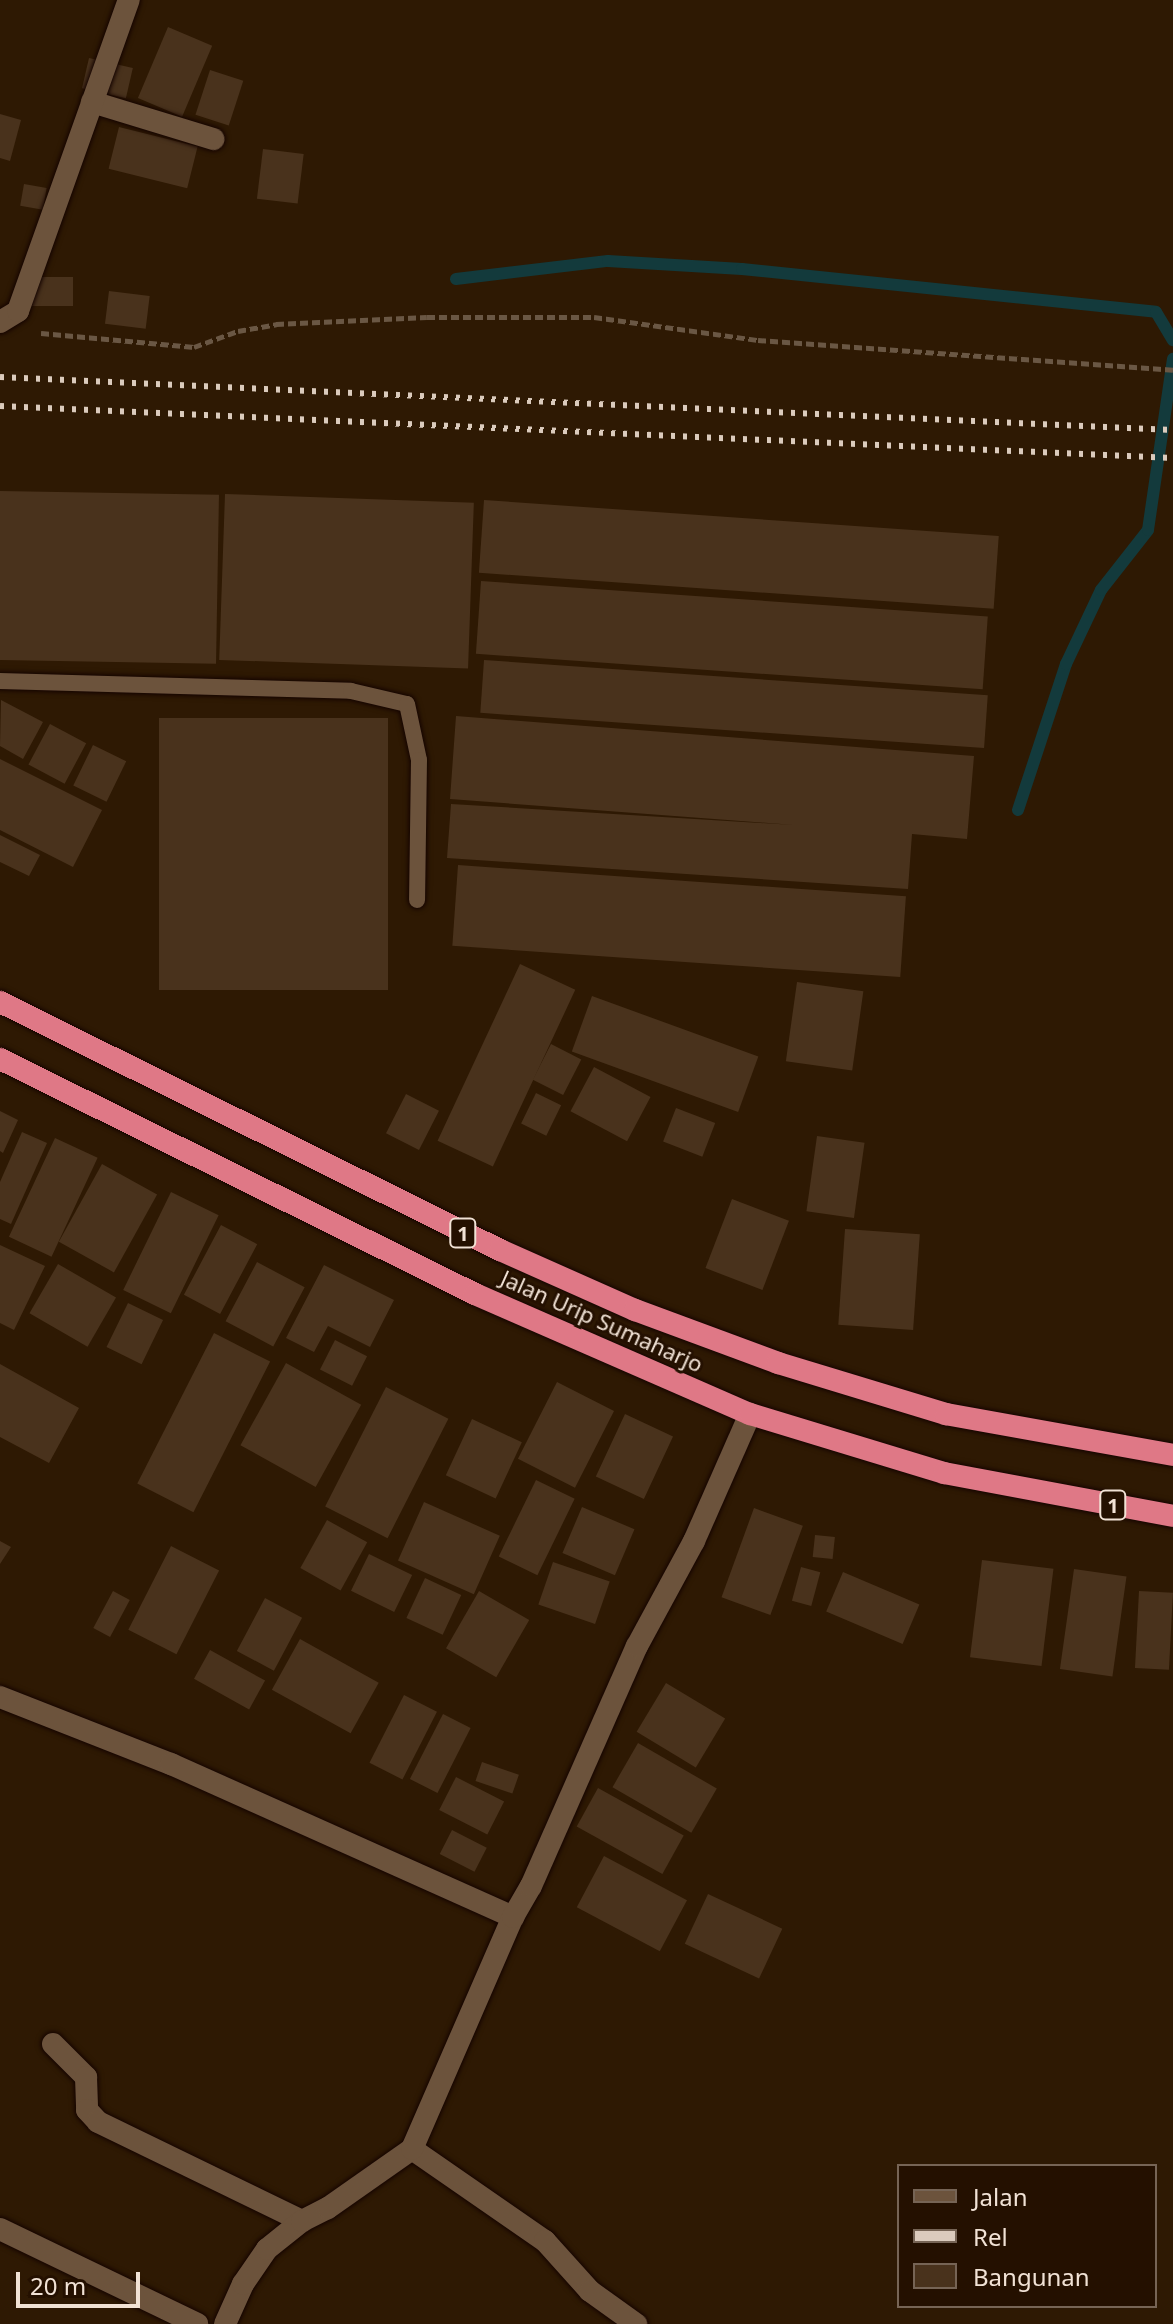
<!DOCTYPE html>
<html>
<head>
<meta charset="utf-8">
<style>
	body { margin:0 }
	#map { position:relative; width:1173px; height:2324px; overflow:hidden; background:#2e1903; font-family:"Noto Sans",sans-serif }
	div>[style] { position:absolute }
	.stream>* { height:12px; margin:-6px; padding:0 6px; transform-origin:6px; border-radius:6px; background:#133a3c }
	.building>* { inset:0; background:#49321c; transform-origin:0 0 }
	.path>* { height:5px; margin-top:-2.5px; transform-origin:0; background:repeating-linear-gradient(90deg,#6a5744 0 8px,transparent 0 12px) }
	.roads { filter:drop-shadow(0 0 2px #150400) drop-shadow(0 0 2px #150400) }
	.service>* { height:16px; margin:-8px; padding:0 8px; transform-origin:8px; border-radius:8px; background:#6c533c }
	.minor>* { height:22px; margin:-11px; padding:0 11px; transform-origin:11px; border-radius:11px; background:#6c533c }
	.trunk>* { height:22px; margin:-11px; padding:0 11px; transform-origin:11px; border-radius:11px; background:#df7886 }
	.rail>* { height:6px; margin-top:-3px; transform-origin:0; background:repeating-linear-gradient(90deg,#dbcbbd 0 4px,transparent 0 12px) }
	span { translate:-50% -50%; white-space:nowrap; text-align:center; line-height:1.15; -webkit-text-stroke:6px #241000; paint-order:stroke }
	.shield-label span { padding:2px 6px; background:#241000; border:2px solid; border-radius:6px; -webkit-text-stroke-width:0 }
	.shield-label { font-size:20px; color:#f1e2d5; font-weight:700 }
	.street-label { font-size:22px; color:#f1e2d5 }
	.legend { position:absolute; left:897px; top:2164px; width:260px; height:144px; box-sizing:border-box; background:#241000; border:2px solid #766455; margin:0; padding:10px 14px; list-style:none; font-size:24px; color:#f1e2d5 }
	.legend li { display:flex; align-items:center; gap:16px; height:40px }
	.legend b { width:40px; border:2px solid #766455 }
	.scale { position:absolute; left:16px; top:2272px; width:124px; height:36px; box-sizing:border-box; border:4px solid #f1e2d5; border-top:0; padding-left:10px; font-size:24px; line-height:28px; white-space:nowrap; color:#f1e2d5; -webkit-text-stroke:6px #241000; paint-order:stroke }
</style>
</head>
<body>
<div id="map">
	<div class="stream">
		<i style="left:456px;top:279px;width:153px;rotate:-6.8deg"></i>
		<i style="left:608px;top:261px;width:134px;rotate:3.4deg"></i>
		<i style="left:742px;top:269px;width:416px;rotate:5.9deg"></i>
		<i style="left:1156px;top:312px;width:33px;rotate:59deg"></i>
		<i style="left:1018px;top:810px;width:154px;rotate:-71.8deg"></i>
		<i style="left:1066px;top:664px;width:82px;rotate:-64.7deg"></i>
		<i style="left:1101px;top:590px;width:76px;rotate:-51.9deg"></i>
		<i style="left:1148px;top:530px;width:173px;rotate:-81.7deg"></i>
	</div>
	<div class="building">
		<i style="left:168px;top:27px;width:48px;height:77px;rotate:23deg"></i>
		<i style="left:89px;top:58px;width:45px;height:31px;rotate:13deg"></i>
		<i style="left:210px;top:70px;width:35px;height:47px;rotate:18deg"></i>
		<i style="clip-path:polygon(0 114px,21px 120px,10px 161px,0 158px)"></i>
		<i style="left:119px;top:127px;width:81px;height:43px;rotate:14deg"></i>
		<i style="left:263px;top:149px;width:41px;height:50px;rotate:7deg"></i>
		<i style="left:24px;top:184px;width:23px;height:22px;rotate:10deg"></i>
		<i style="left:31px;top:277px;width:42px;height:29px"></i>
		<i style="left:109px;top:291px;width:41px;height:33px;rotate:7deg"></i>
		<i style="left:0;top:491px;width:219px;height:169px;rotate:1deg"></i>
		<i style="left:225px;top:494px;width:249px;height:166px;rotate:2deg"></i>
		<i style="left:484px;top:500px;width:516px;height:73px;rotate:4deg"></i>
		<i style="left:481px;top:581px;width:508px;height:73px;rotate:4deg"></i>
		<i style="left:484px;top:660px;width:505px;height:53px;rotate:4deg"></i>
		<i style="clip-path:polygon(1px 700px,43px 722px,23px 759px,0 746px)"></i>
		<i style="clip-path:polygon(456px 716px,974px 756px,967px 839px,912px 834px,908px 889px,447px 858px,451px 804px,794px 825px,450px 799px)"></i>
		<i style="left:159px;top:718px;width:229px;height:272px"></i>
		<i style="left:50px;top:724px;width:41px;height:46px;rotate:28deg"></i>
		<i style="left:93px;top:745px;width:37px;height:45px;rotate:26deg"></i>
		<i style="clip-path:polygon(0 759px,102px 810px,73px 867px,0 830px)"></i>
		<i style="clip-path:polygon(0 835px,40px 855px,29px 876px,0 862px)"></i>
		<i style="left:458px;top:865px;width:449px;height:81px;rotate:4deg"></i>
		<i style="left:520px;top:964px;width:61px;height:195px;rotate:25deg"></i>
		<i style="left:797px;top:982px;width:67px;height:80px;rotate:8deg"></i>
		<i style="left:592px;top:996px;width:177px;height:59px;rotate:20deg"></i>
		<i style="left:551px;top:1044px;width:34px;height:40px;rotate:27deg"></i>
		<i style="left:594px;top:1067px;width:64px;height:50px;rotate:28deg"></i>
		<i style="left:536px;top:1093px;width:28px;height:34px;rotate:26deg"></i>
		<i style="left:406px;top:1094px;width:37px;height:44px;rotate:27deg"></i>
		<i style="left:676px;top:1108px;width:42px;height:36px;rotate:21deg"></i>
		<i style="clip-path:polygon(0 1111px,18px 1120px,3px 1153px,0 1151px)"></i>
		<i style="clip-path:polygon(22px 1132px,47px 1143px,11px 1224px,0 1219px,0 1182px)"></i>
		<i style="left:817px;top:1136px;width:48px;height:76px;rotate:8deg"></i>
		<i style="left:55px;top:1138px;width:47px;height:109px;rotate:25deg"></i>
		<i style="left:102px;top:1164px;width:63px;height:89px;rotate:29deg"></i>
		<i style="left:171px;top:1192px;width:53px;height:109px;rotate:26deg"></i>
		<i style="left:732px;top:1199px;width:61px;height:74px;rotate:21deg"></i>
		<i style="left:221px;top:1225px;width:41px;height:79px;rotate:28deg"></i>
		<i style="left:845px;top:1229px;width:75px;height:96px;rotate:4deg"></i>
		<i style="clip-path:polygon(0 1245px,45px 1266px,14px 1330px,0 1323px)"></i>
		<i style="left:257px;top:1262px;width:54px;height:67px;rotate:28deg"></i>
		<i style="left:58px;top:1264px;width:67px;height:57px;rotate:30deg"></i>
		<i style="clip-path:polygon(324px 1265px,394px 1300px,370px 1347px,328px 1326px,314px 1352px,286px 1338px)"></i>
		<i style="left:128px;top:1303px;width:39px;height:49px;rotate:26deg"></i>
		<i style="left:214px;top:1333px;width:63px;height:169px;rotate:27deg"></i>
		<i style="left:335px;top:1340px;width:36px;height:33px;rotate:27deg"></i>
		<i style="left:286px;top:1363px;width:86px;height:94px;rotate:29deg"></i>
		<i style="clip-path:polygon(0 1364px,79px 1408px,49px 1463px,0 1437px)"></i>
		<i style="left:557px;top:1382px;width:64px;height:86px;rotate:27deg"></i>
		<i style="left:386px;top:1387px;width:70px;height:134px;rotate:27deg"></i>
		<i style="left:625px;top:1414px;width:53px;height:69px;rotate:25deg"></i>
		<i style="left:472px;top:1419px;width:55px;height:62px;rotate:25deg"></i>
		<i style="left:536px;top:1480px;width:43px;height:85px;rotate:26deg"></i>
		<i style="left:424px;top:1502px;width:83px;height:64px;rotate:24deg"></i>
		<i style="left:582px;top:1507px;width:57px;height:50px;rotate:23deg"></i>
		<i style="left:754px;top:1508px;width:52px;height:95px;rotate:20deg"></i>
		<i style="left:327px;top:1520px;width:46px;height:55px;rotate:29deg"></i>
		<i style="left:815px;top:1535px;width:20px;height:22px;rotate:6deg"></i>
		<i style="clip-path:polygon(0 1541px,11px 1547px,0 1564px)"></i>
		<i style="left:171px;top:1546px;width:54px;height:94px;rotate:27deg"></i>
		<i style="left:369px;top:1554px;width:48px;height:41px;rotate:26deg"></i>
		<i style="left:982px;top:1560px;width:72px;height:98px;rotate:7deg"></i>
		<i style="left:553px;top:1562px;width:60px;height:45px;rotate:19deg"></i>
		<i style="left:801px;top:1567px;width:20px;height:35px;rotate:15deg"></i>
		<i style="left:1074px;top:1569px;width:53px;height:101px;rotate:8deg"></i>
		<i style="left:843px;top:1572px;width:83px;height:43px;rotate:23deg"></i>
		<i style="left:425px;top:1578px;width:40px;height:44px;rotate:25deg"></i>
		<i style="left:113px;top:1591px;width:19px;height:42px;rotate:28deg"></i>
		<i style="left:479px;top:1591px;width:58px;height:66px;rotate:30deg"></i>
		<i style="left:1139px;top:1591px;width:34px;height:77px;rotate:3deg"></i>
		<i style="left:265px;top:1598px;width:42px;height:60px;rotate:28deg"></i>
		<i style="left:300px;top:1639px;width:90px;height:58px;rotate:29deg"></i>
		<i style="left:210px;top:1650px;width:63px;height:33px;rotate:29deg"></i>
		<i style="left:666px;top:1683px;width:69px;height:57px;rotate:31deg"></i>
		<i style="left:404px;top:1695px;width:37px;height:76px;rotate:27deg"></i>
		<i style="left:443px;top:1714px;width:31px;height:73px;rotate:27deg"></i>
		<i style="left:638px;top:1743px;width:91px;height:51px;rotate:30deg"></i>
		<i style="left:482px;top:1762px;width:39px;height:20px;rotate:19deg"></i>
		<i style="left:456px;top:1777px;width:54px;height:37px;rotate:27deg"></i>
		<i style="left:598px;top:1788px;width:98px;height:44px;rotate:29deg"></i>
		<i style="left:452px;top:1830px;width:39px;height:27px;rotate:27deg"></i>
		<i style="left:604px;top:1856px;width:94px;height:58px;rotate:28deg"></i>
		<i style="left:708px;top:1894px;width:82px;height:55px;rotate:25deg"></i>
	</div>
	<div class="path">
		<i style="left:41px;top:333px;width:154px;rotate:5.2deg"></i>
		<i style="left:194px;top:347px;width:47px;rotate:-20deg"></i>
		<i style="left:238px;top:331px;width:39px;rotate:-10deg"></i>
		<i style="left:276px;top:324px;width:151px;rotate:-2.7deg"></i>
		<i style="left:427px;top:317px;width:167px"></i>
		<i style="left:594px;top:317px;width:166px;rotate:8deg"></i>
		<i style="left:758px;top:340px;width:416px;rotate:4.1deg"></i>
	</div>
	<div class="roads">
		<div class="service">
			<i style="left:0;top:681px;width:351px;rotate:1.6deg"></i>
			<i style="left:351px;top:691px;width:57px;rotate:13.1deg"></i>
			<i style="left:407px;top:704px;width:57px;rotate:77.9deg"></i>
			<i style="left:419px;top:760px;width:140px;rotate:90.8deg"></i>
		</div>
		<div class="minor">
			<i style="left:92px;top:102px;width:127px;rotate:17deg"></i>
			<i style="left:0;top:322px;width:21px;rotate:-31deg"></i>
			<i style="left:18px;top:311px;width:330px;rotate:-70.4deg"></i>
			<i style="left:0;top:1697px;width:184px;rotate:21.4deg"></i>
			<i style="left:171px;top:1764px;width:375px;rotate:24.1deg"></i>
			<i style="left:53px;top:2044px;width:47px;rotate:45deg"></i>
			<i style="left:86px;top:2077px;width:33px;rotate:88deg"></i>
			<i style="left:87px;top:2110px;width:16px;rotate:47deg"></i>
			<i style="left:98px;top:2122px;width:227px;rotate:25.9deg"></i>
			<i style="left:412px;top:2149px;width:162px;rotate:34.7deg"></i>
			<i style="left:545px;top:2241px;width:67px;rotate:48deg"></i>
			<i style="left:590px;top:2291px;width:57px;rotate:35.7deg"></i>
			<i style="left:0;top:2229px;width:219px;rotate:25.7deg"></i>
			<i style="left:225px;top:2324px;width:44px;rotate:-65.8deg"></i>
			<i style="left:243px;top:2284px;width:42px;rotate:-55.6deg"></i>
			<i style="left:267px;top:2249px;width:45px;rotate:-38.7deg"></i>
			<i style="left:302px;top:2221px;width:29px;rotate:-27deg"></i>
			<i style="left:328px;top:2208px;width:103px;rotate:-35.1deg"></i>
			<i style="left:412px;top:2149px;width:253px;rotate:-66.5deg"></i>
			<i style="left:513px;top:1917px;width:36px;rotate:-60deg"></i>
			<i style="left:531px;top:1886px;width:262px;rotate:-66.2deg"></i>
			<i style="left:637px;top:1646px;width:119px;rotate:-61.5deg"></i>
			<i style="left:694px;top:1541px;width:139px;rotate:-66.2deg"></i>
		</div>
		<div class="trunk">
			<i style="left:0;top:1002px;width:558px;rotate:26.38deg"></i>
			<i style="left:500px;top:1250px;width:148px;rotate:24deg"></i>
			<i style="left:635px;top:1310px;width:153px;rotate:20.3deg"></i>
			<i style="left:778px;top:1363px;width:176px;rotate:16.9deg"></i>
			<i style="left:946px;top:1414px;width:231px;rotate:10.2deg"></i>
			<i style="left:0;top:1059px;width:530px;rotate:26.32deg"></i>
			<i style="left:475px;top:1294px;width:300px;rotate:23.6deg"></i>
			<i style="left:750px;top:1414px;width:203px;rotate:16.9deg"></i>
			<i style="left:944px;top:1473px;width:233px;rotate:10.6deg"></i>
		</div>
	</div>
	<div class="rail">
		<i style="left:0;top:377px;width:1174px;rotate:2.59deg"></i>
		<i style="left:0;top:406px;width:1174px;rotate:2.54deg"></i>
	</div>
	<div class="shield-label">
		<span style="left:463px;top:1233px">1</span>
		<span style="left:1113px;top:1505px">1</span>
	</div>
	<div class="street-label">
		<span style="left:602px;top:1321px;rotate:24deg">Jalan Urip Sumaharjo</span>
	</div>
	<ul class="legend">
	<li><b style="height:10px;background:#6c533c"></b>Jalan</li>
	<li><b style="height:10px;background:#dbcbbd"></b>Rel</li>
	<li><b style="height:22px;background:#49321c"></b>Bangunan</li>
	</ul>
	<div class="scale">20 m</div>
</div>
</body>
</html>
